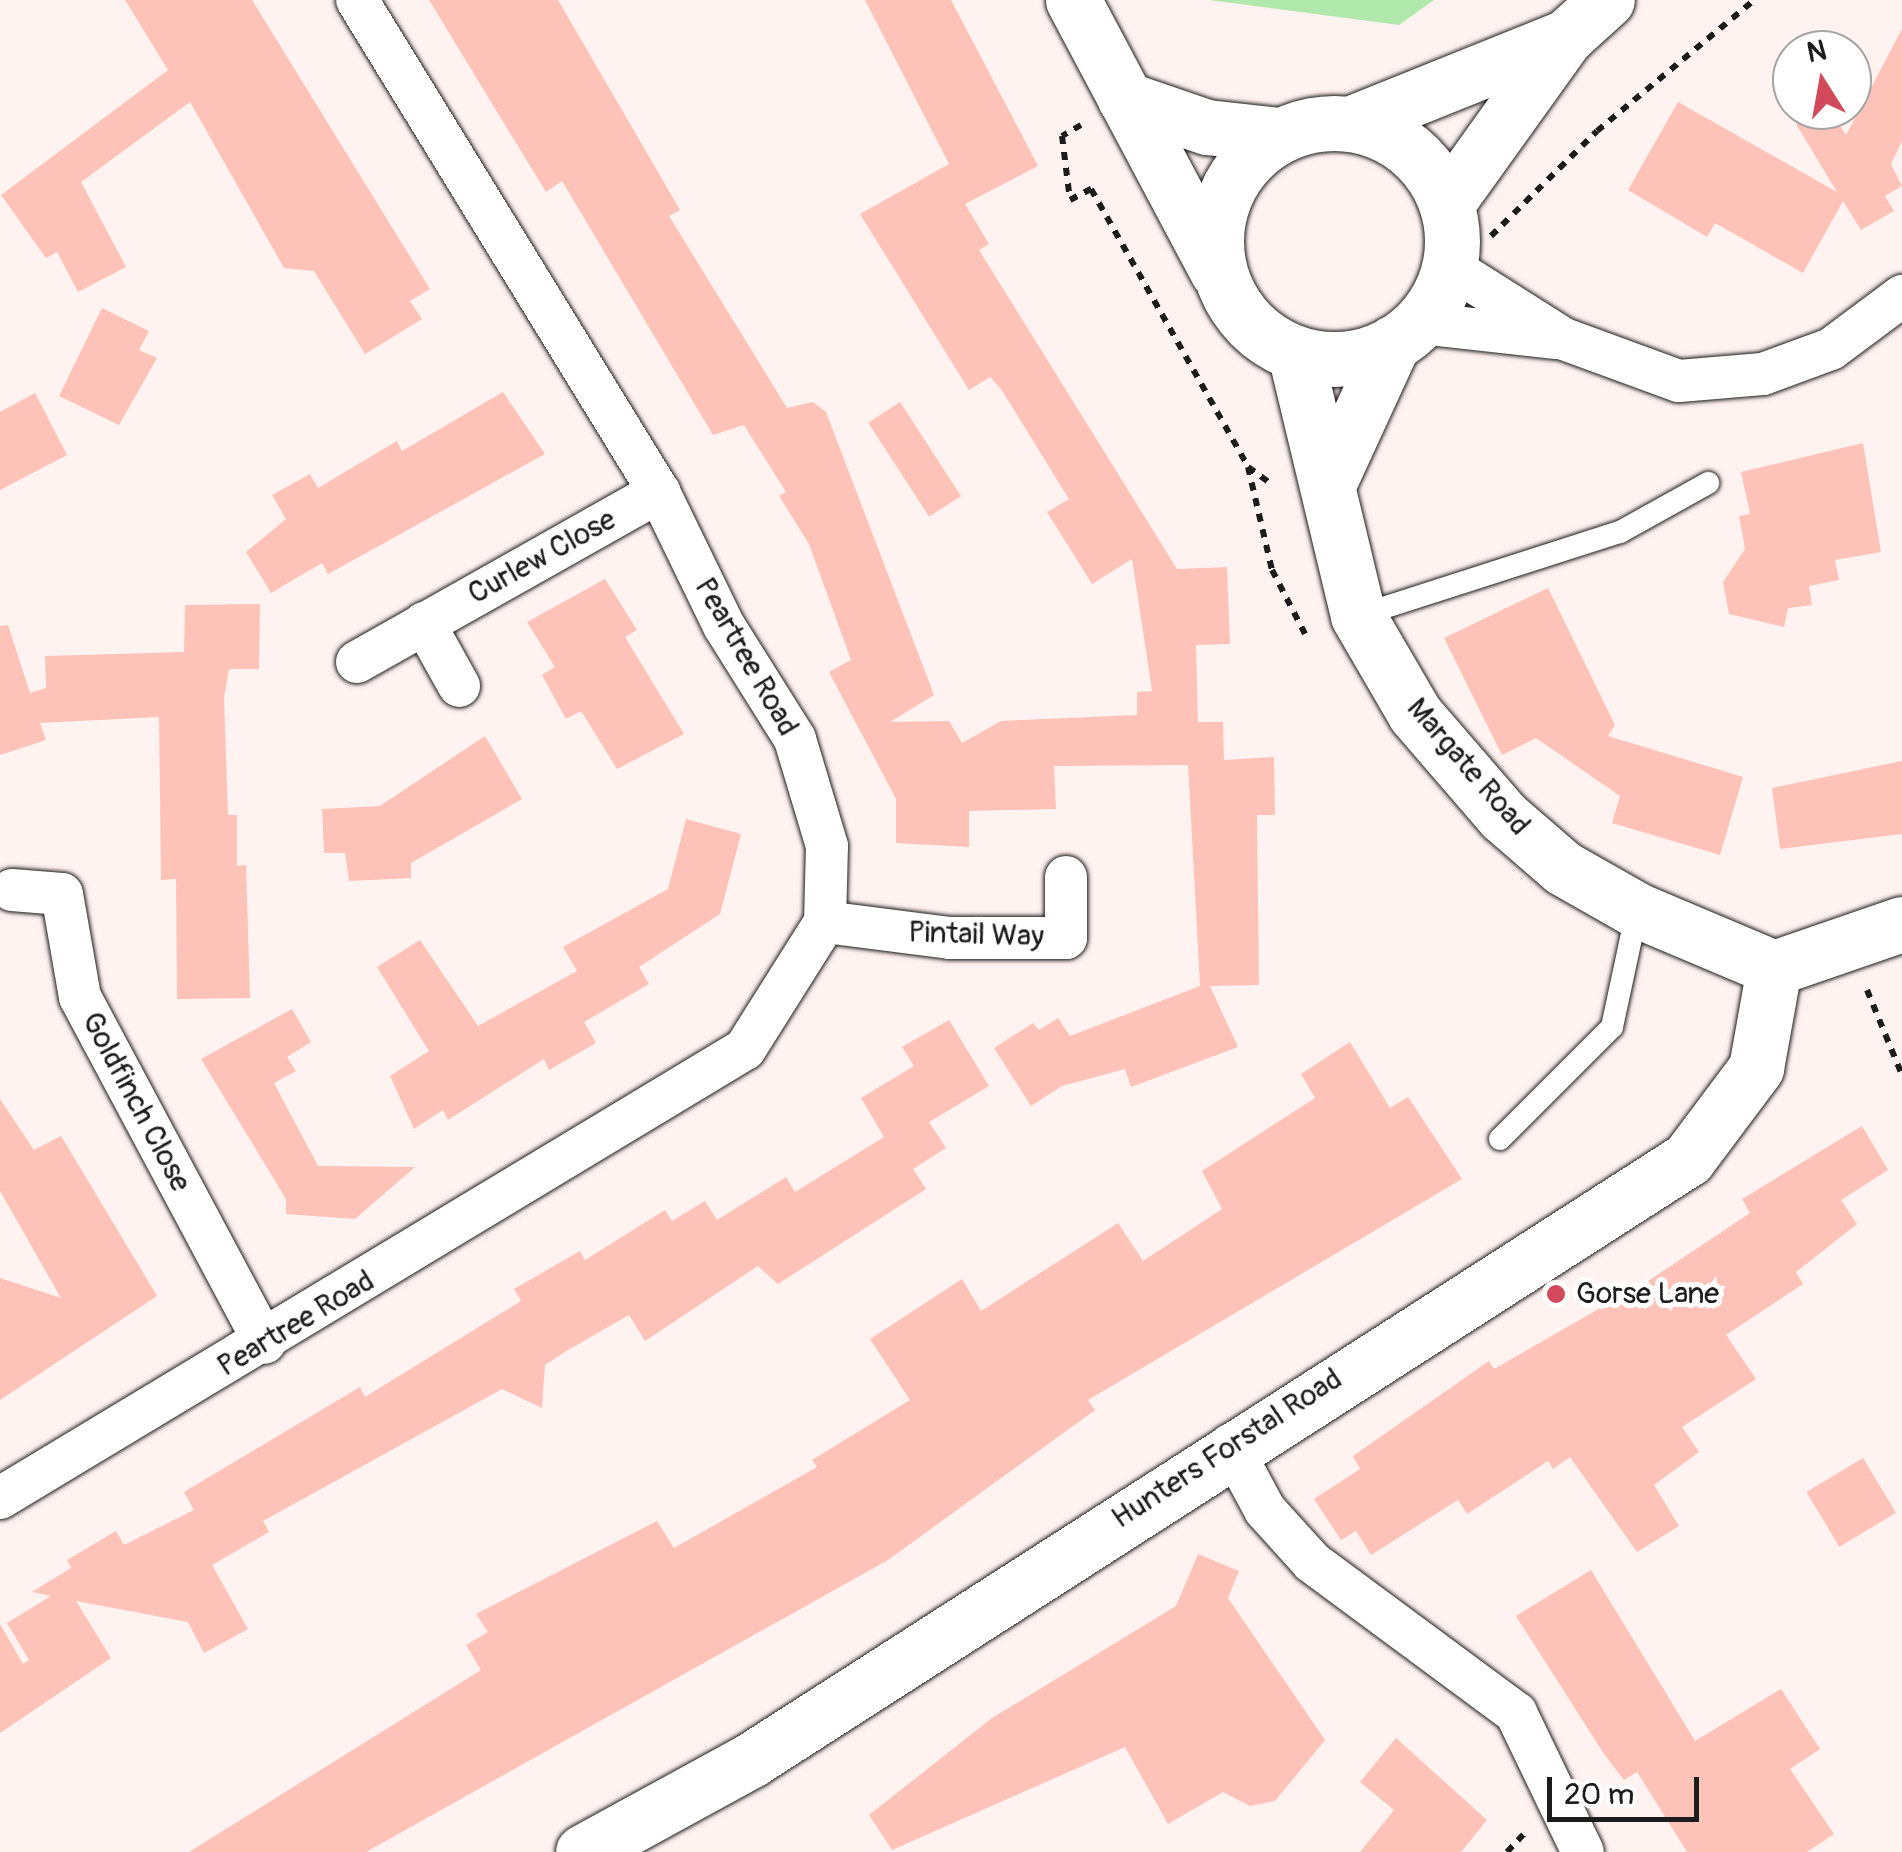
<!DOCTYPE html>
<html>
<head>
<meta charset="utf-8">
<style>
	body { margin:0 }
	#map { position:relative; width:1902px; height:1852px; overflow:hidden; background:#fff3f1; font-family:Pangolin,sans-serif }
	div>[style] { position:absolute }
	.green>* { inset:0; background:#b1e8ab }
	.building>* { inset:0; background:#fec3b8; transform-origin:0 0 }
	.path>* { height:6px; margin-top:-3px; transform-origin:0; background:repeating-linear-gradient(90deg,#1c1c1c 0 8px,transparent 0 16px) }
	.roads { filter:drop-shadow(0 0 2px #1c1c1c) drop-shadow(0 0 2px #1c1c1c) }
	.lane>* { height:22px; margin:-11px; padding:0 11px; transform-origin:11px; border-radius:11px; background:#fff }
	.street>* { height:42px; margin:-21px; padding:0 21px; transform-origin:21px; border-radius:21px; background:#fff }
	.secondary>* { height:55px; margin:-27.5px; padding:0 27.5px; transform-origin:27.5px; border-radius:27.5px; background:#fff }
	.secondary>.ring { margin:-27.5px; padding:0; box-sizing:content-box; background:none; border:55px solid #fff; border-radius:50% }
	.dots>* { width:28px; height:28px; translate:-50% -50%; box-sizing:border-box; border:5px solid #fff; border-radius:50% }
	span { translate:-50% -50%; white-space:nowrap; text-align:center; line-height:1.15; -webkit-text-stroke:10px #fff; paint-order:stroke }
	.street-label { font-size:30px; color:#1c1c1c }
	.poi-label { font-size:30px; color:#1c1c1c }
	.left { translate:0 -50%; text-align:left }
	.north { position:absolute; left:1772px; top:30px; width:100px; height:100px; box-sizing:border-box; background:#fff; border:2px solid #a4a4a4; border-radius:50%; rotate:349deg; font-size:28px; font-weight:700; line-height:40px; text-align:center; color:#1c1c1c }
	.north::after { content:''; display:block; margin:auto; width:35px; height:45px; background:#d1495b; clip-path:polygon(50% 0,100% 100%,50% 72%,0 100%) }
	.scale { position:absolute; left:1547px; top:1777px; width:152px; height:45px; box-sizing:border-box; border:5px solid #1c1c1c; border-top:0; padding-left:12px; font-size:30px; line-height:35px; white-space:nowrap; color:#1c1c1c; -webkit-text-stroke:8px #fff; paint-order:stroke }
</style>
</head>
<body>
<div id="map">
	<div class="green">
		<i style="clip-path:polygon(1209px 0,1434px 0,1399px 25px)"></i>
	</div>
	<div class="building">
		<i style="clip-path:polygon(125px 0,252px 0,430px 289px,410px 301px,422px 319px,365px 354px,314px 271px,284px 268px,190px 102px,81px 182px,126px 267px,78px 292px,57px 252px,46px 258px,1px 195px,168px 70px)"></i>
		<i style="clip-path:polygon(429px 0,558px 0,680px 210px,669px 216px,787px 408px,813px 402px,826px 412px,934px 695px,890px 722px,949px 721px,962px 743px,1001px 721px,1137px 715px,1137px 692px,1152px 691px,1132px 559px,1092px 584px,1047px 512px,1069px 499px,1001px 389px,990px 377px,969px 390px,860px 214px,949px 164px,865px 0,951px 0,1038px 166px,965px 204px,989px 244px,979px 250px,1177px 569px,1227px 567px,1230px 644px,1196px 645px,1198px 722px,1223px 722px,1224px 760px,1274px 757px,1275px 815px,1257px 815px,1259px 985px,1210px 986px,1238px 1047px,1131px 1087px,1125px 1069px,1062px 1086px,1031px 1106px,994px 1048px,1033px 1023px,1039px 1030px,1058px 1018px,1070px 1036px,1200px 986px,1188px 765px,1054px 766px,1056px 809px,969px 811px,969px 847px,896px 843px,896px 799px,829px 672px,851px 660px,809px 544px,779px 496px,786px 492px,744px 425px,713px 435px,562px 181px,546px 192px)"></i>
		<i style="clip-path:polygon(1902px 29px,1902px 141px,1891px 164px,1902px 186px,1885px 196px,1894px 211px,1861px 230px,1843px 201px,1803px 273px,1715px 223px,1707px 237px,1628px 190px,1678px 102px,1837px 192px,1796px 124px,1830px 110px,1846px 135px)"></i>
		<i style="clip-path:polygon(102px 308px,149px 331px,139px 350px,157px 358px,119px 425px,59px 396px)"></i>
		<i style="clip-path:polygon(503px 392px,545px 454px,328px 574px,322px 563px,271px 593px,246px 552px,286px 519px,272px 495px,310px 474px,318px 488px,397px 441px,402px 451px)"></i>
		<i style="clip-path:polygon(35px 393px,67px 455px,0 490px,0 412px)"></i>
		<i style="left:900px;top:402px;width:112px;height:38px;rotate:57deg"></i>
		<i style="clip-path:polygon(1863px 443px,1881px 552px,1835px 560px,1839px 580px,1809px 586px,1812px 605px,1788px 608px,1784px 627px,1729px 614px,1723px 582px,1745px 549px,1739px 516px,1750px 514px,1741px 472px)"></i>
		<i style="clip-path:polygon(605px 579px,637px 630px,625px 637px,684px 734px,617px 769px,581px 711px,566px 719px,542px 675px,555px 667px,527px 622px)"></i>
		<i style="clip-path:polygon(1548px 588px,1615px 725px,1608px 736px,1743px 777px,1720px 855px,1612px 823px,1620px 796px,1536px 738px,1502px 755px,1444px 638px)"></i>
		<i style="clip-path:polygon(260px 604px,259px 669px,229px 669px,224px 698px,228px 815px,237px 815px,237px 866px,246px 865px,250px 998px,177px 999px,176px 879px,161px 880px,159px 717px,40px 723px,46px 740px,0 755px,0 626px,8px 625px,30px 693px,46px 688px,45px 656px,184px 652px,185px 605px)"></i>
		<i style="clip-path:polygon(485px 736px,522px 799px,411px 863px,411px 878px,349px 881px,345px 853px,324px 853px,322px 809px,380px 806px)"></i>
		<i style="clip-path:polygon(1902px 761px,1902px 834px,1780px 849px,1772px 788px)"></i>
		<i style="clip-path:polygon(686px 819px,741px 834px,720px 914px,639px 967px,649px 984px,584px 1022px,596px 1043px,549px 1070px,544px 1059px,448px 1120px,443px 1110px,414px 1129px,390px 1076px,429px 1051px,377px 967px,420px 940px,478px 1026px,577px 971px,563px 947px,668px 889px)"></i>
		<i style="clip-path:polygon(292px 1009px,311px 1042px,287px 1057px,296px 1071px,274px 1083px,318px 1166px,415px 1167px,355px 1219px,286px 1214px,286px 1199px,201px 1059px)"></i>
		<i style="clip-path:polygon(949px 1020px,989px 1086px,929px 1122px,946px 1148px,913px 1169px,926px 1189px,778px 1284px,758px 1266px,645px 1341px,629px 1315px,568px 1350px,545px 1365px,542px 1408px,502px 1389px,263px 1521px,269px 1532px,212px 1565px,248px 1629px,204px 1653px,188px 1622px,76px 1601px,111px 1658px,0 1733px,0 1624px,23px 1664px,29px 1660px,7px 1623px,51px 1596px,32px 1592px,71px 1568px,67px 1560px,116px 1531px,124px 1545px,194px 1510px,184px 1492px,360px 1387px,365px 1397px,521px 1301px,514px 1289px,580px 1251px,585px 1260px,665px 1210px,672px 1221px,705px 1201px,717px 1220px,786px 1177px,795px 1192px,884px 1137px,861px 1098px,914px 1066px,902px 1047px)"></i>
		<i style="clip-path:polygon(1350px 1042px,1390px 1108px,1408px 1097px,1462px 1179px,1088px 1400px,1095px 1410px,888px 1560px,366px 1852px,189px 1852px,481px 1670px,466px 1645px,488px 1632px,476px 1614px,657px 1521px,674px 1548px,817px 1467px,812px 1460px,910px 1400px,870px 1339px,962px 1279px,981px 1311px,1118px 1223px,1143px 1261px,1222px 1209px,1202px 1171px,1315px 1098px,1301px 1074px)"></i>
		<i style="clip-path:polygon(0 1099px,34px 1150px,61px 1136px,157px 1296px,0 1400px,0 1278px,61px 1298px,0 1191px)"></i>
		<i style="clip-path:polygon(1862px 1126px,1888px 1170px,1841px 1200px,1857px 1224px,1796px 1272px,1803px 1284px,1726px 1335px,1756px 1379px,1682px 1427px,1699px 1452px,1654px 1485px,1679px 1526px,1637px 1552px,1570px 1457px,1553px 1469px,1548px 1461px,1467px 1514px,1458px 1500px,1371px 1555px,1356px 1531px,1341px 1540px,1314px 1499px,1360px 1469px,1353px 1456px,1489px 1361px,1494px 1369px,1651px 1279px,1750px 1213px,1742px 1199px)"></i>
		<i style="left:1863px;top:1458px;width:64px;height:66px;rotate:59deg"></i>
		<i style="clip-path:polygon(1198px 1554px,1239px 1571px,1228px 1598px,1325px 1740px,1275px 1801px,1250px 1806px,1223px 1792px,1168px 1824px,1125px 1747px,892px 1850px,869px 1815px,992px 1718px,1176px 1606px)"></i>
		<i style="clip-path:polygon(1591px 1570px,1695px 1741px,1781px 1689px,1820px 1749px,1790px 1769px,1834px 1834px,1807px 1852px,1687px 1852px,1637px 1772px,1624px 1780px,1604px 1754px,1516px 1616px)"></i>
		<i style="clip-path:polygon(1396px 1738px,1487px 1820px,1461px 1852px,1360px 1852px,1394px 1810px,1360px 1782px)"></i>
	</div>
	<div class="path">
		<i style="left:1081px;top:125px;width:22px;rotate:150deg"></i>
		<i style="left:1062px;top:136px;width:64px;rotate:82.9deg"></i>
		<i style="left:1070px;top:200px;width:24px;rotate:-28deg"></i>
		<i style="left:1091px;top:189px;width:319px;rotate:60.5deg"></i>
		<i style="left:1248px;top:467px;width:29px;rotate:36deg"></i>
		<i style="left:1491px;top:236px;width:149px;rotate:-44.7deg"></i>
		<i style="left:1597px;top:131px;width:204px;rotate:-39.8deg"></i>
		<i style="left:1248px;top:467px;width:106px;rotate:76.9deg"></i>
		<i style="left:1272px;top:570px;width:72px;rotate:62.7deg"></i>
		<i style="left:1867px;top:990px;width:92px;rotate:67.6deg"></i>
		<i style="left:1507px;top:1852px;width:25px;rotate:-47deg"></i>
	</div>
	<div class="roads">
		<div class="lane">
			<i style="left:1358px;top:616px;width:275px;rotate:-17.8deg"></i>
			<i style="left:1620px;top:532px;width:101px;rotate:-29.1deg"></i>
			<i style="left:1500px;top:1139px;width:158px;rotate:-45deg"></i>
			<i style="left:1612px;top:1027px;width:120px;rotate:-77.9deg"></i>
		</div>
		<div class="street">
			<i style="left:1450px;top:267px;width:135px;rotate:32.3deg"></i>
			<i style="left:1564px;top:339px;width:122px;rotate:20.1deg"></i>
			<i style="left:1679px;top:381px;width:84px;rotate:-4.8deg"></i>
			<i style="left:1763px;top:374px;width:72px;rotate:-20.2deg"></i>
			<i style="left:1831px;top:349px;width:89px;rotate:-36.7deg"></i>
			<i style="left:1419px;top:323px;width:136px;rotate:6.3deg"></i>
			<i style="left:424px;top:623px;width:72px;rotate:60.9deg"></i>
			<i style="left:357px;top:662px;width:347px;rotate:-29.4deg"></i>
			<i style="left:12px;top:890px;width:50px;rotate:4.6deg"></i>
			<i style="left:62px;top:894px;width:105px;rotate:80.1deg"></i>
			<i style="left:80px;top:997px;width:392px;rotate:61.9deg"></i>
			<i style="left:825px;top:922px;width:126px;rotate:7.3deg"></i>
			<i style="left:950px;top:938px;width:116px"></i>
			<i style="left:1066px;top:938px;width:61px;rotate:-90deg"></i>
			<i style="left:1230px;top:1445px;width:74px;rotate:61.7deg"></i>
			<i style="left:1265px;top:1510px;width:70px;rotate:47.9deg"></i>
			<i style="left:1312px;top:1562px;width:254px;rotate:36.5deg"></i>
			<i style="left:1516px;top:1713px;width:154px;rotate:64.3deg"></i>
			<i style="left:0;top:1498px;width:870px;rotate:-31.08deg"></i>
			<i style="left:745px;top:1049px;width:150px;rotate:-57.8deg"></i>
			<i style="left:825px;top:922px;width:76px;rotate:-88.5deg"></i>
			<i style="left:827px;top:846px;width:112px;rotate:-106.7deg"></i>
			<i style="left:795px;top:739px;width:133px;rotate:-122.1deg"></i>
			<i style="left:724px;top:626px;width:149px;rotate:-115.9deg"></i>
			<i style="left:659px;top:492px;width:577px;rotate:-121.54deg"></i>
		</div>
		<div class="secondary">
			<i style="left:1073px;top:0;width:307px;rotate:62deg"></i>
			<i style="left:1125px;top:99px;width:87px;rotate:18.9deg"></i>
			<i style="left:1207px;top:127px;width:73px;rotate:6.3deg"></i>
			<i class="ring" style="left:1216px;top:123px;width:181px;height:181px"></i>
			<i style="left:1352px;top:123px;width:231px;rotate:-21.9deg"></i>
			<i style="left:1447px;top:203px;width:204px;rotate:-54.4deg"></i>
			<i style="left:1566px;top:37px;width:55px;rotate:-42.1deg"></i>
			<i style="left:1295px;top:353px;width:270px;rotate:76.5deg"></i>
			<i style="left:1358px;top:616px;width:113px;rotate:59.8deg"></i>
			<i style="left:1415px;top:714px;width:135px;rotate:49.2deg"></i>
			<i style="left:1503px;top:816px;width:79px;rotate:40.9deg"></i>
			<i style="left:1563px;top:868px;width:85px;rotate:29.6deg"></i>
			<i style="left:1637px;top:910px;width:149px;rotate:22.9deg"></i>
			<i style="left:1774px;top:968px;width:135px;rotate:-19deg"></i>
			<i style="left:1331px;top:478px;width:149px;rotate:-65.3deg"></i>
			<i style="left:583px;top:1852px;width:192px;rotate:-28.7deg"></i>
			<i style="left:751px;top:1760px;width:1113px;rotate:-32.68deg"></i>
			<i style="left:1688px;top:1159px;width:114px;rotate:-53.2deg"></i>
			<i style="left:1756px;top:1068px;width:102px;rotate:-79.8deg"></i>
		</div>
	</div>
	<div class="dots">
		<i style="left:1556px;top:1294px;background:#d1495b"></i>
	</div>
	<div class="street-label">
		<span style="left:542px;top:557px;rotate:-29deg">Curlew Close</span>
		<span style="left:746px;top:657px;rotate:60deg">Peartree Road</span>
		<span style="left:1468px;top:767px;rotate:49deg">Margate Road</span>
		<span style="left:976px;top:935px;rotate:2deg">Pintail Way</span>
		<span style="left:136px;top:1102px;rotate:62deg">Goldfinch Close</span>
		<span style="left:296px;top:1324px;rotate:-31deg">Peartree Road</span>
		<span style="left:1227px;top:1449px;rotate:-33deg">Hunters Forstal Road</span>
	</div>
	<div class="poi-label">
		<span class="left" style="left:1576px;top:1294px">Gorse Lane</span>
	</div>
	<div class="north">N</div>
	<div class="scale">20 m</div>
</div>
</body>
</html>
